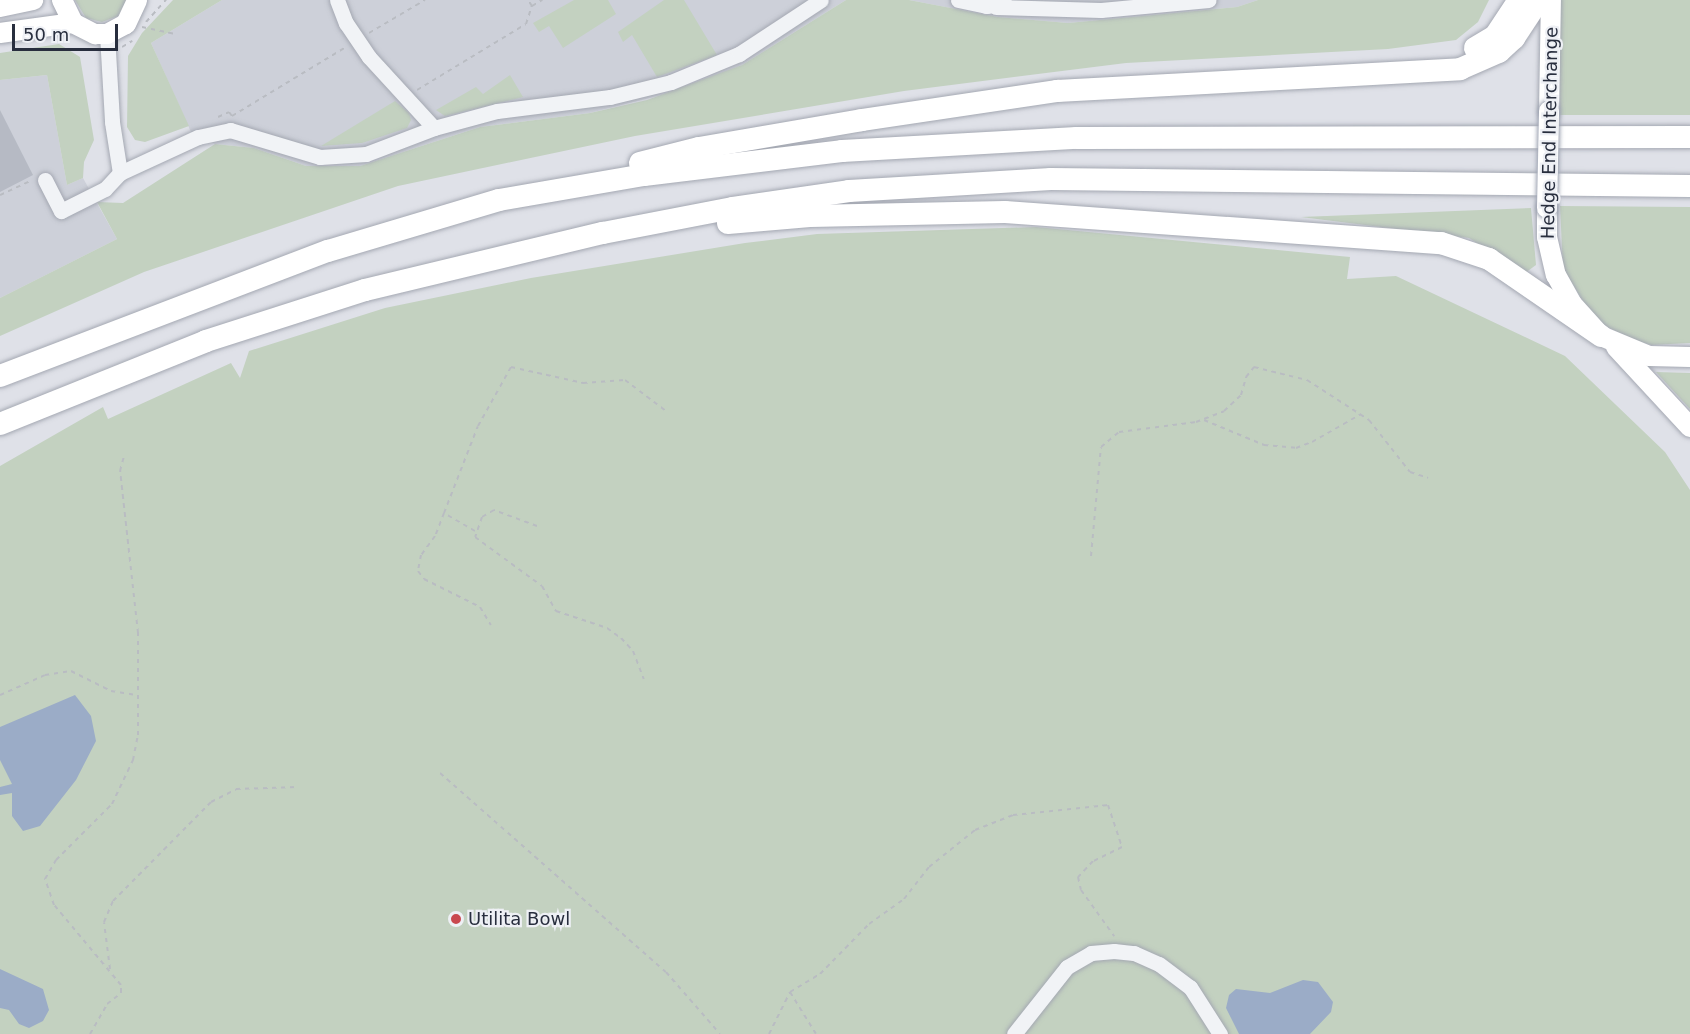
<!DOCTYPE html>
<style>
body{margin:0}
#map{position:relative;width:1690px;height:1034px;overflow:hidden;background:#dfe1e8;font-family:"DejaVu Sans",sans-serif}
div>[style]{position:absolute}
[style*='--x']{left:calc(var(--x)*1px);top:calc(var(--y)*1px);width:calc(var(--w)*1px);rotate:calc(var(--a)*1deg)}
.built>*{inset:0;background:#cdd0d9}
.green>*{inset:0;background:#c3d1c0;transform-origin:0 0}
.water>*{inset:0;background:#9bacc7}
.building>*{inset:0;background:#b6bac4}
.path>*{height:2px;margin-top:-1px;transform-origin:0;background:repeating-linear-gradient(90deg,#b9bcc2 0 4.5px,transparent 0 9px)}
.roads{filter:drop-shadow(0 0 2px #a4a8b2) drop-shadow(0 0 2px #a4a8b2)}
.minor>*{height:15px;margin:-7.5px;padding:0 7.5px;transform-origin:7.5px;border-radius:7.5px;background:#f1f3f6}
.major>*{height:20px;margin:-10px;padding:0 10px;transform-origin:10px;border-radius:10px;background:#fff}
.highway>*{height:22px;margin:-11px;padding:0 11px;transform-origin:11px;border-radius:11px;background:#fff}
.bridges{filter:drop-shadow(0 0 2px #9fa5b3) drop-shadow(0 0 2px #9fa5b3)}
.major-bridge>*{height:20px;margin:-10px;padding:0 10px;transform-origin:10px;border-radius:10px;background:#fff}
.dots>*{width:16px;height:16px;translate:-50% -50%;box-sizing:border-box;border:3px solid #eef0f5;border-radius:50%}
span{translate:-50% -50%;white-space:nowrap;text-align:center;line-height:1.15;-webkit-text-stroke:4.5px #eef0f5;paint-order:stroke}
.street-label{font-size:18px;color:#282e3e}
.poi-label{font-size:18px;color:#282e3e}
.left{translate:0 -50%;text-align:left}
.scale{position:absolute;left:12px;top:24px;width:106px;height:27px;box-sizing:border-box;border:3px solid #282e3e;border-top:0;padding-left:8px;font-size:18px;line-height:21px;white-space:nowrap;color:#282e3e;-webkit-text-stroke:4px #eef0f5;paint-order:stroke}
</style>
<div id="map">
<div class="built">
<div style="clip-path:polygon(222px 0,846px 0,742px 65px,689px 88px,590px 113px,480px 127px,360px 166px,306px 166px,254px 148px,215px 144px,191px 132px,151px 43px)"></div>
<div style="clip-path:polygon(909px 0,1258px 0,1237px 7px,1068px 23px,998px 17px)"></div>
<div style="clip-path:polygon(47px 75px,67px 185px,83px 178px,117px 239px,0 298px,0 80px)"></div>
</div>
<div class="green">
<div style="clip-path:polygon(75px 0,126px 0,118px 16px,102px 22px,86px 18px)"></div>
<div style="clip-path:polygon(173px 0,222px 0,151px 43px,189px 126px,145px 142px,135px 140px,127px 127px,128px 56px,142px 33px)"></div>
<div style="clip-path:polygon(574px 0,608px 0,616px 14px,563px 48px,549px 26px,539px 32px,533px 23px)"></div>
<div style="clip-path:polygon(664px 0,684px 0,717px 55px,657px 77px,632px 35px,623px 42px,618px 32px)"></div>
<div style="clip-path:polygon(846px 0,909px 0,998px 17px,1068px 23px,1237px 7px,1258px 0,1489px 0,1478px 22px,1456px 40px,1388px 49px,1126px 63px,904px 91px,635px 136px,398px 186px,144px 272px,0 336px,0 298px,117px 239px,97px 202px,123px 203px,215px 144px,254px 148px,306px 166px,360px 166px,480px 127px,590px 113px,647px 100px,742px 65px)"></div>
<div style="left:1560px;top:0;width:130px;height:115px"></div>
<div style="clip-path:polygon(59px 44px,80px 57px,94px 140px,84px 162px,83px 178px,67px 185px,47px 75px,0 80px,0 53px)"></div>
<div style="clip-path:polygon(510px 75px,523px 97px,445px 116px,436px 110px,476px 87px,483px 94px)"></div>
<div style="clip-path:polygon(395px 101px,409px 113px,411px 120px,407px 128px,362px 143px,321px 146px)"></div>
<div style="clip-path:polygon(1560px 206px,1690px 207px,1690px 343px,1651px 345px,1628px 338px,1606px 326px,1589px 311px,1563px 268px)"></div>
<div style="clip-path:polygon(1531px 208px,1536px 265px,1525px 273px,1469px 238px,1301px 217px)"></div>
<div style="clip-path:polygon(1036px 227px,1350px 257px,1347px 279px,1396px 276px,1565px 356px,1665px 452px,1690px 490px,1690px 1034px,0 1034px,0 466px,103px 407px,108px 419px,231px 363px,240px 378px,249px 351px,385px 308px,531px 278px,745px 243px,817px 234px)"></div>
<div style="clip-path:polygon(1656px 372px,1690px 373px,1690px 409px,1689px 408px)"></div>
</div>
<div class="water">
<div style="clip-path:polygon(75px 695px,91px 716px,96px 741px,76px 780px,40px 826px,23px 831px,12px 816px,12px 793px,0 795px,0 787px,12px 784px,0 760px,0 727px)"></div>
<div style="clip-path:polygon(0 969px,43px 989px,49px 1010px,43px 1021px,29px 1028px,19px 1024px,9px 1010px,0 1008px)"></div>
<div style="clip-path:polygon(1303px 980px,1318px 982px,1333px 1002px,1331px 1012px,1310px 1034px,1239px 1034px,1226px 1008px,1229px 995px,1236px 989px,1270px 993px)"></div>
</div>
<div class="building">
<div style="clip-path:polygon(0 110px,33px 175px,0 192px)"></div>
</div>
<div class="path">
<div style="--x:532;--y:6;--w:12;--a:-31"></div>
<div style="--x:146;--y:22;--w:30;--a:-48"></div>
<div style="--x:142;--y:27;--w:34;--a:12"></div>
<div style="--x:369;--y:33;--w:65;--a:-30.5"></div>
<div style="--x:122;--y:47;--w:12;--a:-31"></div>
<div style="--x:417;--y:90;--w:127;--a:-31.2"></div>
<div style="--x:526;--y:24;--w:19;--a:-72"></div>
<div style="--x:532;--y:6;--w:7;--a:-124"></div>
<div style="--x:218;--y:117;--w:12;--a:-24"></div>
<div style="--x:229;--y:112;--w:5;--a:53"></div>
<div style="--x:232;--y:116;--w:133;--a:-31.2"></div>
<div style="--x:0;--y:195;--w:33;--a:-25"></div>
<div style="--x:1204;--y:420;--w:65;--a:22.6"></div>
<div style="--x:1264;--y:445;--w:32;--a:5"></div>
<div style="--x:1296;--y:448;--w:17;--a:-21"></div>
<div style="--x:1312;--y:442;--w:56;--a:-29.7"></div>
<div style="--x:444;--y:513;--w:93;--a:-68.7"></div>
<div style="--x:478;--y:426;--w:68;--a:-60.8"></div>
<div style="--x:511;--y:367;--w:74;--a:12.5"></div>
<div style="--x:583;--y:383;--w:42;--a:-4.1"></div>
<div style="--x:625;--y:380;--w:51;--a:37.1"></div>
<div style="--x:537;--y:526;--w:46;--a:-159.6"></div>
<div style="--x:494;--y:510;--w:14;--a:150"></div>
<div style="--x:482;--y:517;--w:21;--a:109"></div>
<div style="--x:475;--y:537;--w:83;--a:36.2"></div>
<div style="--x:542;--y:586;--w:29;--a:61"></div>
<div style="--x:556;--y:611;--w:54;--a:18.4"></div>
<div style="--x:607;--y:628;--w:17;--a:36"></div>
<div style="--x:621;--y:638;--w:18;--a:47"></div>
<div style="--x:633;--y:651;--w:30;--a:69"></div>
<div style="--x:475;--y:531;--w:36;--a:-150"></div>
<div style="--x:444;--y:513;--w:25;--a:111"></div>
<div style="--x:435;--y:536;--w:24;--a:126"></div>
<div style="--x:421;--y:555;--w:16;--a:101"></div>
<div style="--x:418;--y:571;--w:10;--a:53"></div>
<div style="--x:424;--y:579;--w:63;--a:26.6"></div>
<div style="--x:480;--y:607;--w:21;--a:59"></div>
<div style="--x:1091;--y:556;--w:109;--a:-84.8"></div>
<div style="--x:1101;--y:447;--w:23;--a:-40"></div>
<div style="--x:1119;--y:432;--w:78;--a:-7.4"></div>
<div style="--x:1196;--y:422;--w:30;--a:-21"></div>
<div style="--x:1224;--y:411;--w:23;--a:-43"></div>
<div style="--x:1241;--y:395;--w:19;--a:-74"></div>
<div style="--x:1246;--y:377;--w:13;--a:-51"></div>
<div style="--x:1254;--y:367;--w:55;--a:13.8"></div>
<div style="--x:1307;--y:380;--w:74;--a:32.8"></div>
<div style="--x:1369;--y:420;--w:66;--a:51.7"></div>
<div style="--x:1410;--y:472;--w:19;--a:18"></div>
<div style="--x:0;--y:695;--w:49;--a:-24"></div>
<div style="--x:45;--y:675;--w:26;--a:-9"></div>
<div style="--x:71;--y:671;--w:45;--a:26.6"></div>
<div style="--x:111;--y:691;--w:24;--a:9"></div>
<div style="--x:440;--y:773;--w:301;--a:41.4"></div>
<div style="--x:666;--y:972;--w:82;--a:48.9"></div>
<div style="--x:110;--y:969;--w:47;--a:-97.3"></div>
<div style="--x:104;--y:922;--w:23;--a:-67"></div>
<div style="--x:113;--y:901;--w:139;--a:-45.3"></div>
<div style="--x:211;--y:802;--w:28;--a:-27"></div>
<div style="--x:236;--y:789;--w:61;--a:-1.9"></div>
<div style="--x:790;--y:992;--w:49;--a:58.2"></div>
<div style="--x:90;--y:1034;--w:34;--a:-60"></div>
<div style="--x:107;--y:1004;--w:18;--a:-38"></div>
<div style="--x:121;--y:993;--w:8;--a:-90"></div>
<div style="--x:121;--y:985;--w:104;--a:-129.9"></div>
<div style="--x:54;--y:905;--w:28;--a:-109"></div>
<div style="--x:45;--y:879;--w:22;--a:-60"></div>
<div style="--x:56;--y:860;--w:79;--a:-45"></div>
<div style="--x:112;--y:804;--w:49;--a:-64.5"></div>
<div style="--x:133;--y:760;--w:25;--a:-79"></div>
<div style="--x:138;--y:735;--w:102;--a:-90"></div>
<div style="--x:138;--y:633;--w:163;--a:-96.3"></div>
<div style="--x:120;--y:471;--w:16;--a:-75"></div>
<div style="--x:769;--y:1034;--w:47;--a:-63.4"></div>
<div style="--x:790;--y:992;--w:35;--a:-31"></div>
<div style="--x:820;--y:974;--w:70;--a:-45.6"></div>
<div style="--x:869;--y:924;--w:43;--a:-35.5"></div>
<div style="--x:904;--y:899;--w:41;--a:-52"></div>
<div style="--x:929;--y:867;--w:59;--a:-38.8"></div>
<div style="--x:975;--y:830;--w:41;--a:-21.5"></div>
<div style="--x:1013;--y:815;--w:96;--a:-6"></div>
<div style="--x:1108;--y:805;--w:44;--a:71.6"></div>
<div style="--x:1122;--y:847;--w:32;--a:154"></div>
<div style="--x:1093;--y:861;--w:22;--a:133"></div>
<div style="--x:1078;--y:877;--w:13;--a:77"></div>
<div style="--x:1081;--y:890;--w:57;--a:54.3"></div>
</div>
<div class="roads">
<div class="minor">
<div style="--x:337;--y:0;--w:25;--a:69"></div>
<div style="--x:346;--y:23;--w:41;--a:55.9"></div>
<div style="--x:369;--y:57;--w:96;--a:47.5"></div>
<div style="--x:958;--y:0;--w:29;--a:12"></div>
<div style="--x:986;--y:6;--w:19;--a:-6"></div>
<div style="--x:996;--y:7;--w:105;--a:1.6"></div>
<div style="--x:1101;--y:10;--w:108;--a:-5.3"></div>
<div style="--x:107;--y:34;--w:88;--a:86.7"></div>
<div style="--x:112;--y:122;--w:52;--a:81.1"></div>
<div style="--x:45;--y:180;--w:35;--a:63"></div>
<div style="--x:61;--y:211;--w:49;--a:-26.6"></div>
<div style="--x:105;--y:189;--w:22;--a:-47"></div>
<div style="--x:120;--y:173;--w:86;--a:-24.8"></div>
<div style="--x:198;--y:137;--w:33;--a:-12"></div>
<div style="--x:230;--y:130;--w:94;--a:16.7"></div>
<div style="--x:320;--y:157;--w:46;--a:-3.7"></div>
<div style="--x:366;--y:154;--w:73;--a:-20.9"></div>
<div style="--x:434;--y:128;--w:65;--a:-15.1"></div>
<div style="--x:497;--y:111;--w:114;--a:-7.1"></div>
<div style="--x:610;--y:97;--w:63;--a:-13.8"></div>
<div style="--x:671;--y:82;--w:74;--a:-22.4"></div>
<div style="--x:739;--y:54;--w:98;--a:-33.4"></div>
<div style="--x:1014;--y:1034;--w:85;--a:-51.7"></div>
<div style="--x:1067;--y:967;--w:28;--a:-30"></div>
<div style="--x:1091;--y:953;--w:23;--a:-5"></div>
<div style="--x:1114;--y:951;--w:20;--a:6"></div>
<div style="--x:1134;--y:953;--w:27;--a:24"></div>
<div style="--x:1159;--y:964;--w:39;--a:37"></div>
<div style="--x:1190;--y:987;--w:56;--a:57.4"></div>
</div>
<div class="major">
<div style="--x:62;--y:0;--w:25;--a:64"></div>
<div style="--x:73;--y:23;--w:25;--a:27"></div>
<div style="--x:95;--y:34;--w:12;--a:0"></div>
<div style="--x:107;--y:34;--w:21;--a:-28"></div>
<div style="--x:126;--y:24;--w:26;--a:-65"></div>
<div style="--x:0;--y:7;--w:34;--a:-12"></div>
<div style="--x:0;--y:33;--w:74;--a:-7.8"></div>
<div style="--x:1549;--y:111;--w:111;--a:-89"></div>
<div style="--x:1547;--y:208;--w:29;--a:90"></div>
<div style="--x:1547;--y:237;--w:39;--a:77"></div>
<div style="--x:1556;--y:275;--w:33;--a:61"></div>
<div style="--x:1572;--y:304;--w:43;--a:47.8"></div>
<div style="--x:1601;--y:336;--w:52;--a:22.6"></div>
<div style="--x:1649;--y:356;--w:41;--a:1.4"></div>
<div style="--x:1616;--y:347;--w:109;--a:47.2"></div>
</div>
<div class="highway">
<div style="--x:1475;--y:48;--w:23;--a:-31"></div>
<div style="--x:1495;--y:36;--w:43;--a:-56.3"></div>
<div style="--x:640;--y:163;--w:61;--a:-14.3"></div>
<div style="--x:699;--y:148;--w:165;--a:-9.7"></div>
<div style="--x:862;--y:120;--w:197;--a:-8.5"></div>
<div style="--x:1057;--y:91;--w:404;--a:-3.1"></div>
<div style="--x:1460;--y:69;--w:43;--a:-23.6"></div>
<div style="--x:1499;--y:52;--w:21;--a:-43"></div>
<div style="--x:1514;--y:38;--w:45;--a:-56.7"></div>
<div style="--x:728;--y:223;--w:82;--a:-4.9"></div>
<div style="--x:810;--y:216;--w:195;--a:-1.2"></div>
<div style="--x:1005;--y:212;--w:437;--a:4.1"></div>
<div style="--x:1441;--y:243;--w:51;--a:18.4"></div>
<div style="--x:1489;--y:259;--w:136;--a:34.5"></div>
<div style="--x:0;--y:376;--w:351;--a:-20.9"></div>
<div style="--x:328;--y:251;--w:178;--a:-16.6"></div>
<div style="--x:499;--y:200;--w:147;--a:-9.8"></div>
<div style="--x:644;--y:175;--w:199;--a:-6.9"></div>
<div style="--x:842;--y:151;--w:235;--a:-3.2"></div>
<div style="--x:1077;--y:138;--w:613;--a:-0.09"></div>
<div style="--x:0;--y:424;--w:222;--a:-21.9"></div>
<div style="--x:206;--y:341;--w:167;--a:-17.8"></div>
<div style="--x:365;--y:290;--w:245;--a:-13.5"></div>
<div style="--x:603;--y:233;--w:132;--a:-10.9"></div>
<div style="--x:733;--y:208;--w:117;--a:-8.3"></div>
<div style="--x:849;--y:191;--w:202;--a:-3.4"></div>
<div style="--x:1051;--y:179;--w:639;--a:0.63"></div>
</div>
</div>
<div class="bridges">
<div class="major-bridge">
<div style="--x:1547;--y:208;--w:97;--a:-88.8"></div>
</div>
</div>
<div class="dots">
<div style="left:456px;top:919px;background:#c9484f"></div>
</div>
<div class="street-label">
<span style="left:1550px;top:133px;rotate:-89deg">Hedge End Interchange</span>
</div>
<div class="poi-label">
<span class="left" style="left:468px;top:919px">Utilita Bowl</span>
</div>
<div class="scale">50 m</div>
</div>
